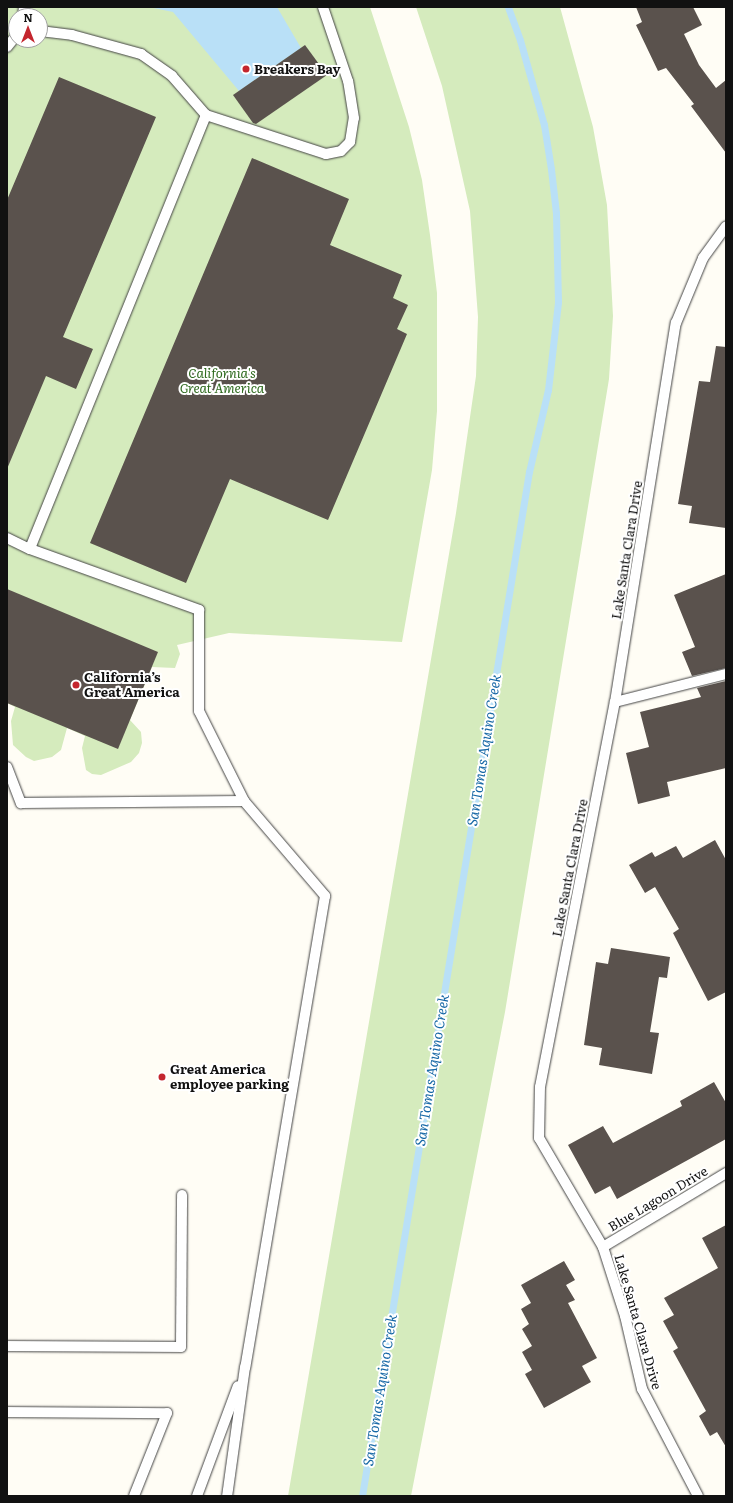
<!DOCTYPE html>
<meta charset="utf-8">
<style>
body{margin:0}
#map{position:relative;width:733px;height:1503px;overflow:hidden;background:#fffdf5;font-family:Literata,serif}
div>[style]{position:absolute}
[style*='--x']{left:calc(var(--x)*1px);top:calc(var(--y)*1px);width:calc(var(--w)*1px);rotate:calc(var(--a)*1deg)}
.green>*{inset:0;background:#d5ebbd}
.water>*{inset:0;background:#b9e0f7}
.stream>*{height:7px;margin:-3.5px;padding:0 3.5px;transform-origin:3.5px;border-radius:3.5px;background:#b9e0f7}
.building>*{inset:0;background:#5a524d}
.roads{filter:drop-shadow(0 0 1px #444) drop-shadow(0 0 1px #444)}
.service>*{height:10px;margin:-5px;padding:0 5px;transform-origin:5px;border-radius:5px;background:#fff}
.dots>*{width:11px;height:11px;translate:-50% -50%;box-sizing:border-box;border:2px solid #fff;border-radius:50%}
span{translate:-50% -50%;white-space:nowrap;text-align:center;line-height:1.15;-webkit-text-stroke:4px #fff;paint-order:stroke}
.poi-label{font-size:13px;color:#111;font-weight:700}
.left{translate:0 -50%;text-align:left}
.park-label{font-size:13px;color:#2f6b1f;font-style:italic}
.street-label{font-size:13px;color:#111}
.water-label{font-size:14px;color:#1768a6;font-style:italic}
.frame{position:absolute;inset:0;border:8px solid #111;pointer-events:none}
.north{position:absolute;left:8px;top:8px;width:40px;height:40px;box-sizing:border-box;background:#fff;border:1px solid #a0a0a0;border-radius:50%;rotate:0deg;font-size:11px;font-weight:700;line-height:16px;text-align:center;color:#111}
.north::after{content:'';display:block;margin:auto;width:14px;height:18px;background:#c4262e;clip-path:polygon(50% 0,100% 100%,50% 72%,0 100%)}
</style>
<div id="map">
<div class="green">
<div style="clip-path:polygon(evenodd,7px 7px,370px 7px,409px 127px,422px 180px,430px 235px,437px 293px,437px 411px,432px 470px,402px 642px,229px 633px,177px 645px,180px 654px,175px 668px,152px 667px,130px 720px,141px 732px,142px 743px,139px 753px,131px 762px,101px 775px,92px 774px,86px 770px,82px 748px,85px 736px,67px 728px,61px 750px,52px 757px,34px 761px,26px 757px,13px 745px,11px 721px,15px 707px,7px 703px,7px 7px,16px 16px,40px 16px,40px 40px,16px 40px,16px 16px)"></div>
<div style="clip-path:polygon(416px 7px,560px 7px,593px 127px,607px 205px,613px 316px,609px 379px,505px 1012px,411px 1496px,288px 1496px,456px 513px,476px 376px,478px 317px,470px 211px,442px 86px)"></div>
</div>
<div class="water">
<div style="clip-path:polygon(149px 7px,277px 7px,301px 48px,239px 91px,173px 12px)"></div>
</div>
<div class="stream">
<div style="--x:362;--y:1496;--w:1038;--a:-80.74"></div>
<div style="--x:529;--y:472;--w:84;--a:-77"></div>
<div style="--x:548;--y:390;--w:89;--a:-83.5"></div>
<div style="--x:558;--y:302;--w:89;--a:-91.3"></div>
<div style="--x:556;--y:213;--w:44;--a:-96.5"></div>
<div style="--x:551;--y:169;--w:45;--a:-99"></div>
<div style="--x:544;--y:125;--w:88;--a:-105.8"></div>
<div style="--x:520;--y:40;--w:35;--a:-110"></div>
</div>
<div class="building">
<div style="clip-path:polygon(636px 7px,693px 7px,702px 25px,684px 34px,699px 65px,716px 88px,726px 80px,726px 153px,691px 106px,694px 104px,666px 68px,658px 71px,636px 25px,642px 22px)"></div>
<div style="clip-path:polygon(305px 45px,327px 75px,256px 124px,253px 123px,233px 95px)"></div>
<div style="clip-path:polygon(59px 77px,156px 117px,63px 337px,93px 349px,76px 389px,46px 376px,7px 469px,7px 200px)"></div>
<div style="clip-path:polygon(252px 158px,349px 199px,330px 245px,402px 275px,393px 298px,408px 305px,397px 329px,407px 334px,328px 520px,230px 479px,186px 583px,90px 543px)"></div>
<div style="clip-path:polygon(716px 346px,726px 347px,726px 528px,689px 523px,692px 506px,678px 504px,699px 381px,710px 382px)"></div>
<div style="clip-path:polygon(726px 574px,726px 668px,692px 676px,682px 652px,695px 647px,674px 595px)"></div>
<div style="clip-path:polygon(7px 589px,158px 652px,118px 749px,7px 703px)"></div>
<div style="clip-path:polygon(726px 681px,726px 768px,667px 782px,670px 796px,638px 804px,626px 753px,649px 747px,640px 712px,701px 697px,697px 688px)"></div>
<div style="clip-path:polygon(715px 840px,726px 860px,726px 992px,708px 1001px,673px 933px,679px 929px,655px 887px,645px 893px,629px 865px,652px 852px,655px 857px,676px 846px,683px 858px)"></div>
<div style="clip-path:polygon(611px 948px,670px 957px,667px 978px,659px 977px,650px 1032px,659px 1033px,652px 1074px,599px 1065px,602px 1048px,584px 1045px,596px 962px,608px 964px)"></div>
<div style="clip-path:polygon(714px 1082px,726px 1103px,726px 1139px,617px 1199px,610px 1186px,595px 1194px,568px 1145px,603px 1126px,613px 1143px,682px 1106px,680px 1101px)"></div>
<div style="clip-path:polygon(726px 1225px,726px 1447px,717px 1432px,710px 1436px,699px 1416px,706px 1411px,673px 1351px,678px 1348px,663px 1321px,674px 1315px,664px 1298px,718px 1268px,702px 1238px)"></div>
<div style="clip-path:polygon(564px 1261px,575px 1280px,566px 1285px,575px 1300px,568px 1303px,597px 1358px,582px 1366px,591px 1382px,544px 1408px,525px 1374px,532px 1370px,522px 1352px,532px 1346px,522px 1329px,529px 1324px,521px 1309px,531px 1303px,521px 1285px)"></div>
</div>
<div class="roads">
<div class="service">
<div style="--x:23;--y:16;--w:9;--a:-84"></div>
<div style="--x:40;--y:31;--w:32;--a:7"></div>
<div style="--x:72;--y:35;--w:72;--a:15.4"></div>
<div style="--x:141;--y:54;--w:38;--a:35"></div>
<div style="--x:172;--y:76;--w:52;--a:48.9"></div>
<div style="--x:206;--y:115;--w:468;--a:112.1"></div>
<div style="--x:30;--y:549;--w:180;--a:19.8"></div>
<div style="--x:199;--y:610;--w:101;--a:90"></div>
<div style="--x:199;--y:711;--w:101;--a:63.4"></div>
<div style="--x:244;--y:801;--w:125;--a:49.5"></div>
<div style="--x:325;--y:896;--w:478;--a:99.6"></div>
<div style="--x:245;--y:1367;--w:130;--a:97.9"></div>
<div style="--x:7;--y:47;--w:14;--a:-51"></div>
<div style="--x:206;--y:115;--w:126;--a:18"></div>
<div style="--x:326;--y:154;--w:15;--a:-11"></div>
<div style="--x:341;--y:151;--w:13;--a:-45"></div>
<div style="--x:350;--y:142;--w:24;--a:-81"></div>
<div style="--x:354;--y:118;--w:37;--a:-99"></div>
<div style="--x:348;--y:81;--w:78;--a:-108.7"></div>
<div style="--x:7;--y:538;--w:25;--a:26"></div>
<div style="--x:615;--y:702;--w:114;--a:-14.2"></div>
<div style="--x:7;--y:767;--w:39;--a:69"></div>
<div style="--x:21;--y:803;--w:223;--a:-0.5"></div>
<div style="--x:603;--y:1247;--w:144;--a:-31"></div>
<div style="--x:7;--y:1346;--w:174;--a:0.3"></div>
<div style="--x:181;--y:1347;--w:152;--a:-89.6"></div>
<div style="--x:7;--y:1412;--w:160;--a:0.4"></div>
<div style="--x:167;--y:1413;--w:89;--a:111.7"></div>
<div style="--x:197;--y:1496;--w:117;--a:-69.6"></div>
<div style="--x:698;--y:1496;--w:121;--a:-117.6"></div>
<div style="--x:642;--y:1389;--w:75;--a:-103.1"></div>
<div style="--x:625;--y:1316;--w:72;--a:-107.7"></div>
<div style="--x:603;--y:1247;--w:126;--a:-120.4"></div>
<div style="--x:539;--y:1138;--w:51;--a:-88.9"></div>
<div style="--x:540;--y:1087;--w:392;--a:-79"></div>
<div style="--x:615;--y:702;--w:384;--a:-80.9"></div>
<div style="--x:676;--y:323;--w:70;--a:-67.4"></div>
<div style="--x:703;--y:258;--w:39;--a:-54"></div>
</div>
</div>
<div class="dots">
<div style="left:246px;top:69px;background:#c4262e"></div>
<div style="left:76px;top:685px;background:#c4262e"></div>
<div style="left:162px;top:1077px;background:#c4262e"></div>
</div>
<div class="poi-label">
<span class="left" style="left:254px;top:69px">Breakers Bay</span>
<span class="left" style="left:84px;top:685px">California’s<br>Great America</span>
<span class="left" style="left:170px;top:1077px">Great America<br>employee parking</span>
</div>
<div class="park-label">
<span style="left:222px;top:381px">California's<br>Great America</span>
</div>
<div class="street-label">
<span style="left:627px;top:550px;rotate:-81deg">Lake Santa Clara Drive</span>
<span style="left:570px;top:868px;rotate:-79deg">Lake Santa Clara Drive</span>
<span style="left:658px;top:1199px;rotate:-31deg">Blue Lagoon Drive</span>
<span style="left:638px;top:1322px;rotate:74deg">Lake Santa Clara Drive</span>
</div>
<div class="water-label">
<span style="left:483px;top:750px;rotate:-81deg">San Tomas Aquino Creek</span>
<span style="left:431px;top:1070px;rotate:-81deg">San Tomas Aquino Creek</span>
<span style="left:379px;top:1390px;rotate:-81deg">San Tomas Aquino Creek</span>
</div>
<div class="frame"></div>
<div class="north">N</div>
</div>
